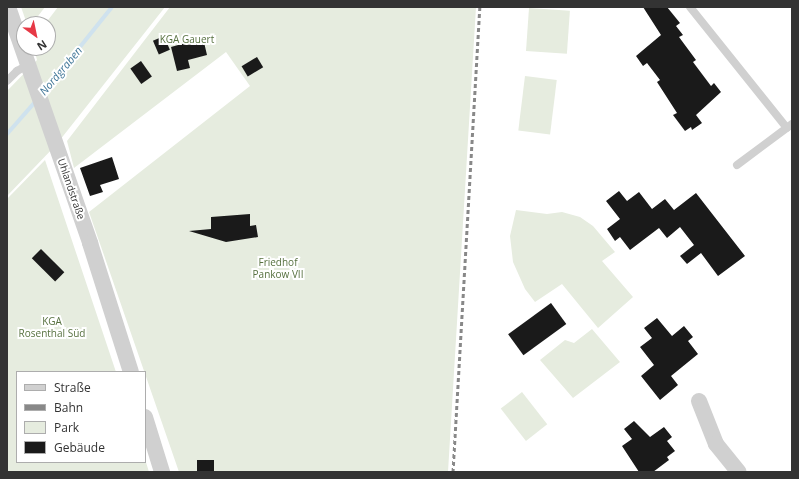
<!DOCTYPE html>
<meta charset="utf-8">
<style>
body{margin:0}
#map{position:relative;width:799px;height:479px;overflow:hidden;background:#fff;font-family:"Open Sans",sans-serif}
div>[style]{position:absolute}
[style*='--x']{left:calc(var(--x)*1px);top:calc(var(--y)*1px);width:calc(var(--w)*1px);rotate:calc(var(--a)*1deg)}
.green>*{inset:0;background:#e6ecdf;transform-origin:0 0}
.stream>*{height:4px;margin:-2px;padding:0 2px;transform-origin:2px;border-radius:2px;background:#cfe2ee}
.building>*{inset:0;background:#1a1a1a;transform-origin:0 0}
.lane>*{height:8px;margin:-4px;padding:0 4px;transform-origin:4px;border-radius:4px;background:#d0d0d0}
.street>*{height:16px;margin:-8px;padding:0 8px;transform-origin:8px;border-radius:8px;background:#d0d0d0}
.rail>*{height:3px;margin-top:-1.5px;transform-origin:0;background:repeating-linear-gradient(90deg,#888 0 4px,transparent 0 7px)}
span{translate:-50% -50%;white-space:nowrap;text-align:center;line-height:1.15;-webkit-text-stroke:4px #fff;paint-order:stroke}
.park-label{font-size:10px;color:#56703f}
.street-label{font-size:10px;color:#333}
.water-label{font-size:11px;color:#3f7597;font-style:italic}
.frame{position:absolute;inset:0;border:8px solid #333;pointer-events:none}
.legend{position:absolute;left:16px;top:371px;width:130px;height:92px;box-sizing:border-box;background:#fff;border:1px solid #adadad;margin:0;padding:5px 7px;list-style:none;font-size:12px;color:#333}
.legend li{display:flex;align-items:center;gap:8px;height:20px}
.legend b{width:20px;border:1px solid #adadad}
.north{position:absolute;left:16px;top:16px;width:40px;height:40px;box-sizing:border-box;background:#fff;border:1px solid #adadad;border-radius:50%;rotate:147deg;font-size:11px;font-weight:700;line-height:16px;text-align:center;color:#333}
.north::after{content:'';display:block;margin:auto;width:14px;height:18px;background:#e63946;clip-path:polygon(50% 0,100% 100%,50% 72%,0 100%)}
</style>
<div id="map">
<div class="green">
<div style="clip-path:polygon(21px 7px,45px 7px,32px 24px,27px 24px)"></div>
<div style="clip-path:polygon(58px 7px,165px 7px,56px 145px,7px 196px,7px 91px,37px 60px,34px 48px,48px 48px,48px 24px,45px 24px)"></div>
<div style="clip-path:polygon(170px 7px,476px 7px,448px 472px,179px 472px,89px 212px,250px 86px,226px 52px,74px 168px,67px 141px)"></div>
<div style="left:529px;top:8px;width:41px;height:43px;rotate:4deg"></div>
<div style="left:525px;top:76px;width:32px;height:55px;rotate:7deg"></div>
<div style="clip-path:polygon(45px 160px,116px 372px,17px 372px,17px 462px,145px 462px,145px 459px,149px 472px,7px 472px,7px 199px)"></div>
<div style="clip-path:polygon(516px 210px,547px 214px,562px 212px,580px 217px,593px 226px,615px 252px,602px 261px,633px 297px,598px 328px,562px 284px,535px 302px,525px 289px,513px 262px,510px 236px)"></div>
<div style="clip-path:polygon(592px 329px,620px 362px,573px 398px,540px 360px,565px 340px,574px 343px)"></div>
<div style="left:522px;top:392px;width:41px;height:27px;rotate:52deg"></div>
</div>
<div class="stream">
<div style="--x:43;--y:93;--w:110;--a:-51.3"></div>
<div style="--x:7;--y:134;--w:44;--a:-48.7"></div>
</div>
<div class="building">
<div style="clip-path:polygon(643px 7px,667px 7px,680px 23px,676px 26px,683px 35px,679px 37px,696px 60px,693px 62px,711px 86px,714px 83px,721px 92px,696px 115px,702px 123px,692px 130px,691px 127px,685px 131px,673px 115px,677px 113px,657px 82px,660px 80px,647px 63px,643px 66px,636px 56px,661px 35px)"></div>
<div style="left:164px;top:36px;width:15px;height:12px;rotate:67deg"></div>
<div style="clip-path:polygon(203px 38px,207px 55px,188px 60px,190px 68px,177px 71px,171px 47px)"></div>
<div style="left:257px;top:57px;width:12px;height:18px;rotate:59deg"></div>
<div style="left:141px;top:61px;width:19px;height:13px;rotate:55deg"></div>
<div style="clip-path:polygon(112px 157px,119px 179px,100px 185px,103px 192px,90px 196px,80px 168px)"></div>
<div style="clip-path:polygon(619px 191px,627px 201px,639px 192px,652px 209px,665px 199px,674px 210px,696px 193px,745px 256px,718px 276px,701px 253px,687px 264px,680px 256px,694px 245px,680px 227px,667px 238px,659px 228px,630px 250px,620px 237px,615px 241px,607px 229px,620px 219px,606px 201px)"></div>
<div style="clip-path:polygon(250px 214px,250px 226px,256px 225px,258px 237px,226px 242px,189px 231px,211px 229px,211px 217px)"></div>
<div style="left:41px;top:249px;width:33px;height:13px;rotate:45deg"></div>
<div style="left:551px;top:303px;width:26px;height:53px;rotate:54deg"></div>
<div style="clip-path:polygon(657px 318px,672px 336px,684px 326px,693px 337px,688px 341px,698px 354px,671px 376px,678px 385px,660px 400px,641px 376px,654px 365px,640px 347px,652px 338px,644px 328px)"></div>
<div style="clip-path:polygon(634px 421px,650px 437px,664px 427px,672px 437px,667px 441px,675px 451px,667px 457px,669px 460px,653px 472px,639px 472px,622px 446px,632px 439px,624px 429px)"></div>
<div style="left:214px;top:460px;width:12px;height:17px;rotate:90deg"></div>
</div>
<div class="lane">
<div style="--x:690;--y:7;--w:155;--a:51.3"></div>
<div style="--x:7;--y:81;--w:14;--a:-45"></div>
<div style="--x:17;--y:71;--w:13;--a:-29"></div>
<div style="--x:737;--y:165;--w:69;--a:-36.7"></div>
</div>
<div class="street">
<div style="--x:8;--y:7;--w:250;--a:70.8"></div>
<div style="--x:90;--y:243;--w:135;--a:72.4"></div>
<div style="--x:699;--y:401;--w:46;--a:68.4"></div>
<div style="--x:716;--y:444;--w:36;--a:51"></div>
<div style="--x:145;--y:417;--w:58;--a:72.8"></div>
</div>
<div class="rail">
<div style="--x:453;--y:472;--w:466;--a:-86.7"></div>
</div>
<div class="park-label">
<span style="left:187px;top:40px">KGA Gauert</span>
<span style="left:278px;top:268px">Friedhof<br>Pankow VII</span>
<span style="left:52px;top:327px">KGA<br>Rosenthal Süd</span>
</div>
<div class="street-label">
<span style="left:71px;top:189px;rotate:71deg">Uhlandstraße</span>
</div>
<div class="water-label">
<span style="left:61px;top:71px;rotate:-50deg">Nordgraben</span>
</div>
<div class="frame"></div>
<ul class="legend">
<li><b style="height:5px;background:#d0d0d0"></b>Straße</li>
<li><b style="height:5px;background:#888"></b>Bahn</li>
<li><b style="height:11px;background:#e6ecdf"></b>Park</li>
<li><b style="height:11px;background:#1a1a1a"></b>Gebäude</li>
</ul>
<div class="north">N</div>
</div>
